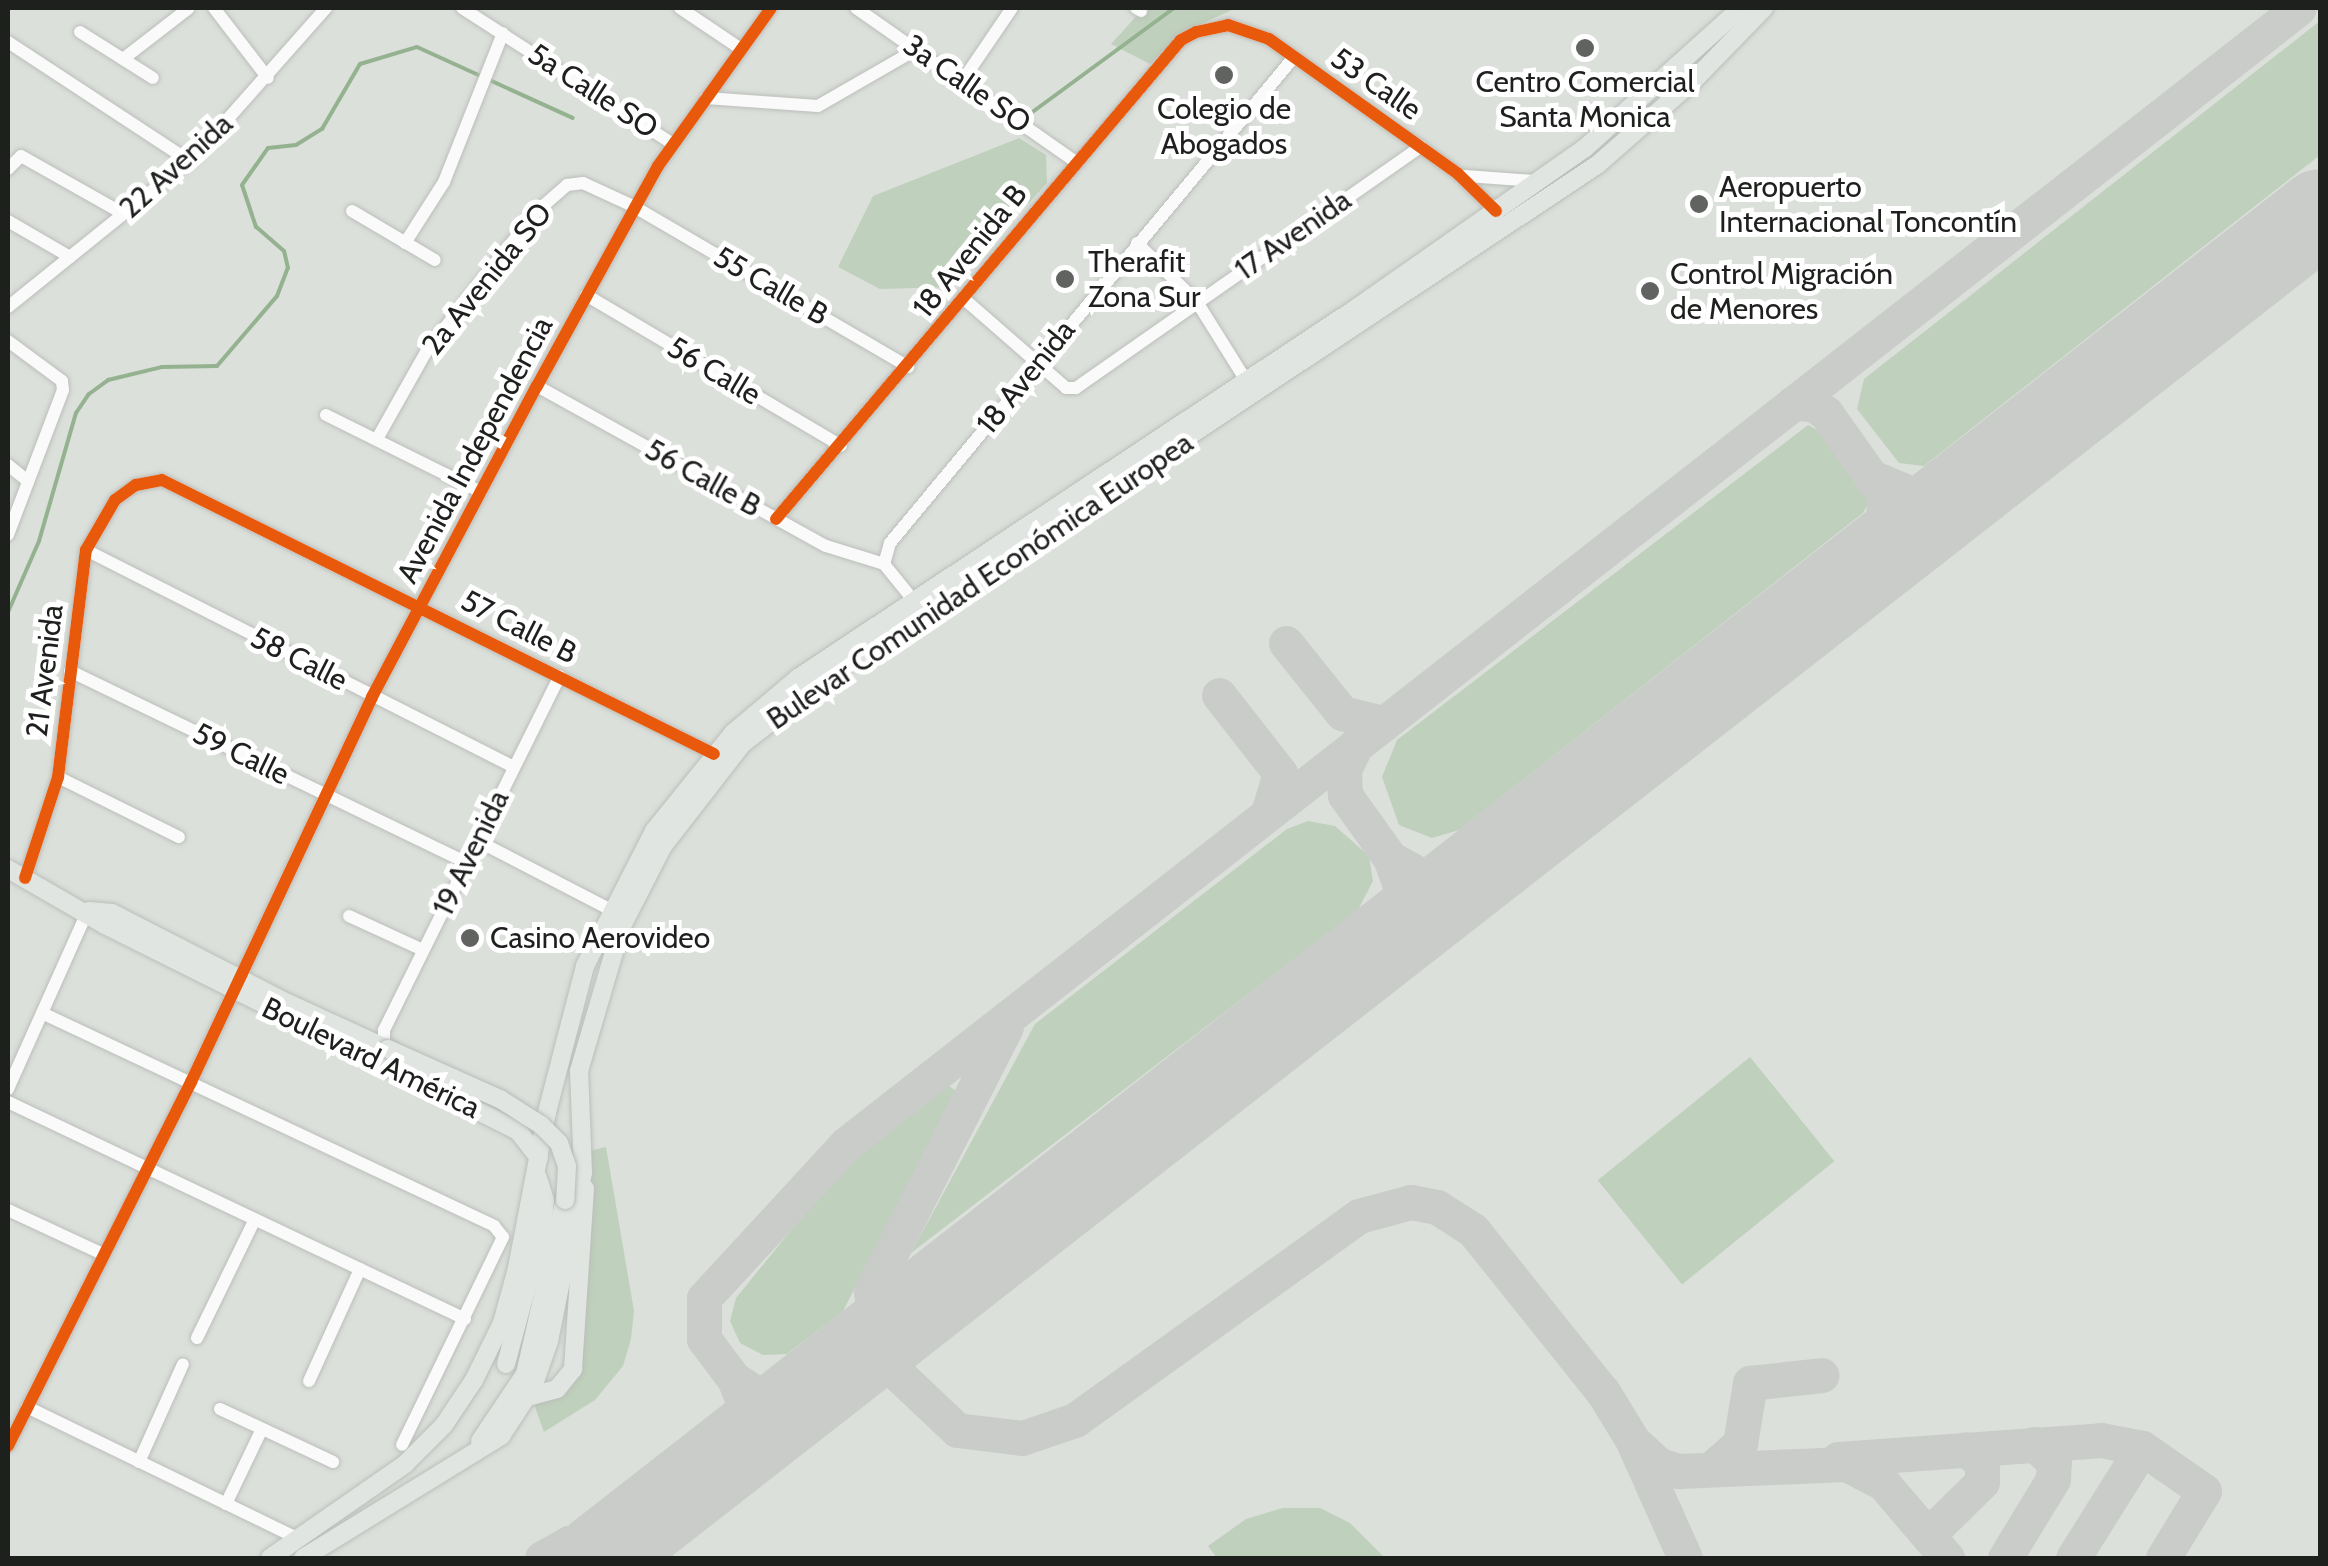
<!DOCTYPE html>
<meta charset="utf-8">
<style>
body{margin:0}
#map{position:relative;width:2328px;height:1566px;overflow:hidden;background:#dce0db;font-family:Cabin,sans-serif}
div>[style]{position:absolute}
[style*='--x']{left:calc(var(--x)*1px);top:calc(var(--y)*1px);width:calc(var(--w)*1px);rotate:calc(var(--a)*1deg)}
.green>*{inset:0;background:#bfd0bc;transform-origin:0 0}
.stream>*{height:4px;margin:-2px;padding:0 2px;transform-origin:2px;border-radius:2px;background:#94b28f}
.taxiway>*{height:35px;margin:-17.5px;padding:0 17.5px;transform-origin:17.5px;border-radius:17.5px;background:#caccca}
.runway>*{height:88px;margin:-44px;padding:0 44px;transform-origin:44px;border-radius:44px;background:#caccca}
.roads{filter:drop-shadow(0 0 2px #bbbeba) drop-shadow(0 0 2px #bbbeba)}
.minor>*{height:12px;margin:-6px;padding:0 6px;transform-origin:6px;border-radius:6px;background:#fafafa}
.major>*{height:18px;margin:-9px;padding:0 9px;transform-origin:9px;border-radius:9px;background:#e1e5e1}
.bridges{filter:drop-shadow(0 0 2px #b9bbb9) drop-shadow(0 0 2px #b9bbb9)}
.major-bridge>*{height:18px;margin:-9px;padding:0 9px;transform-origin:9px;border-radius:9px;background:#e1e5e1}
.cycleway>*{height:12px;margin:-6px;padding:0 6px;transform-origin:6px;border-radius:6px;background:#e8590c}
.dots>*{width:28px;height:28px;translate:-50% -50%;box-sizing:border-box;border:5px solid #fff;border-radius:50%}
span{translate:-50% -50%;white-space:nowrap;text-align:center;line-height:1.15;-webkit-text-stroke:10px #fff;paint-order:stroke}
.poi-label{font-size:30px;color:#1e201e}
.left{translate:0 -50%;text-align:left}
.street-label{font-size:30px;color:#1e201e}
.frame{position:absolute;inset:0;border:10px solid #1e201e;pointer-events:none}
</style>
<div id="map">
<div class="green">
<div style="clip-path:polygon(1153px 8px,1236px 8px,1182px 33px,1150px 64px,1111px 44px,1141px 11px)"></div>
<div style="clip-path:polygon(2320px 21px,2320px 155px,1924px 466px,1899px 463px,1857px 409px,1864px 379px)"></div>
<div style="clip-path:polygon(1019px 138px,1046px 155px,1047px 183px,952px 287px,880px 289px,838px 267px,873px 196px)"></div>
<div style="clip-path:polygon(1808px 425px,1834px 439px,1867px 483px,1870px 501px,1863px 513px,1459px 830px,1432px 838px,1399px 825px,1382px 777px,1397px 740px)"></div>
<div style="clip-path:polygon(1308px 821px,1335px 826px,1369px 856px,1373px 881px,1358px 910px,911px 1253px,1035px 1024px,1287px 829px)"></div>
<div style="left:1750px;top:1057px;width:134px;height:196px;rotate:51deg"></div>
<div style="clip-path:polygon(948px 1085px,957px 1092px,843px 1311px,787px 1354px,763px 1355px,740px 1343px,730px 1321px,736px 1298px,839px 1171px)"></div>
<div style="clip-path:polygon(606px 1147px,634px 1311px,631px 1339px,623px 1366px,595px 1400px,544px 1432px,531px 1396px,566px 1380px,585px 1152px)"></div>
<div style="clip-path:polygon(1283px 1508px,1320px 1508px,1350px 1523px,1385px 1558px,1217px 1558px,1208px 1546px,1246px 1519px)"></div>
</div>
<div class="stream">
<div style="--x:1027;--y:116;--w:182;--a:-36.3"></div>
<div style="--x:8;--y:612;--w:77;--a:-66.4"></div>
<div style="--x:39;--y:541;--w:133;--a:-73.9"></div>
<div style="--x:76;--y:413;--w:23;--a:-56"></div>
<div style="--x:89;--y:394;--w:24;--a:-36"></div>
<div style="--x:108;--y:380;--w:56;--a:-13.5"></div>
<div style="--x:162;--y:367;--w:55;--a:-1"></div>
<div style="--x:217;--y:366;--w:92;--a:-49.4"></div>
<div style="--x:277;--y:296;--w:30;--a:-69"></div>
<div style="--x:288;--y:268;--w:17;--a:-103"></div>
<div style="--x:284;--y:251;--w:37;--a:-139"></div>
<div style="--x:256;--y:227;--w:44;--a:-108.4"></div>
<div style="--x:242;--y:185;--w:45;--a:-54.9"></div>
<div style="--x:268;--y:148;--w:28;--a:-6"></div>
<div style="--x:296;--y:145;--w:31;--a:-32"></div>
<div style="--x:322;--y:129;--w:75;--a:-59.7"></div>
<div style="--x:360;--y:64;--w:59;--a:-16.6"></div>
<div style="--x:417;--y:47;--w:171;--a:24.5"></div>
</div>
<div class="taxiway">
<div style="--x:1793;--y:403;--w:20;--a:3"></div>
<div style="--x:1813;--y:404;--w:16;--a:35"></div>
<div style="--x:1826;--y:413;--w:100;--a:54.7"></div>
<div style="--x:1884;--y:495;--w:42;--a:91.4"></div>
<div style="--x:1883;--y:537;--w:35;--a:119"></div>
<div style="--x:1876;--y:479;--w:52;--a:22.6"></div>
<div style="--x:1924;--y:499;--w:57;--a:-18.4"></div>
<div style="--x:1286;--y:643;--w:90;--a:51.3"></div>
<div style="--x:1342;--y:713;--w:42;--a:13.7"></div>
<div style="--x:1219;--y:695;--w:99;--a:52"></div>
<div style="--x:1280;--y:773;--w:42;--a:106.7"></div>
<div style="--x:1357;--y:743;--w:30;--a:116"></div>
<div style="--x:1344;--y:770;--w:25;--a:88"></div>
<div style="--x:1345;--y:795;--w:77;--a:54.5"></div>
<div style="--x:1390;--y:858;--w:41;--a:29.1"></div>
<div style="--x:1426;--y:878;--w:51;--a:-6.7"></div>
<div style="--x:1390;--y:858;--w:32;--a:70"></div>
<div style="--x:1401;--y:888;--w:51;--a:99.1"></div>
<div style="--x:1006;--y:1027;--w:297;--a:117"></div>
<div style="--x:871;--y:1292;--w:48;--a:81.5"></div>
<div style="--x:878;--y:1339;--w:44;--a:58.8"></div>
<div style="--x:901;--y:1377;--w:77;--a:43.4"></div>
<div style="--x:957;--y:1430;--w:65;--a:7"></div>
<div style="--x:1022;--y:1438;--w:56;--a:-18.8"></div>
<div style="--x:1075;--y:1420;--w:350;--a:-35.7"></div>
<div style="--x:1359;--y:1216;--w:54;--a:-15.1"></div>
<div style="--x:1411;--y:1202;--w:26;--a:11"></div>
<div style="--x:1437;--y:1207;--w:43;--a:32.6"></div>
<div style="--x:1473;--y:1230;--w:208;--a:51.3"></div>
<div style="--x:1603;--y:1392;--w:57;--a:58.5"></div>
<div style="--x:1633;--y:1441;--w:35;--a:43"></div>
<div style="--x:1659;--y:1465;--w:21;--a:17"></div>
<div style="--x:1679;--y:1471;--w:167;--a:-2.4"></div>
<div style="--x:1846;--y:1464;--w:42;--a:27.2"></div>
<div style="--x:1883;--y:1483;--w:99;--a:49.5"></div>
<div style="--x:734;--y:1379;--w:35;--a:33"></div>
<div style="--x:763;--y:1398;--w:49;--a:-8.1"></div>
<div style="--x:1635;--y:1446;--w:123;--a:65.9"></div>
<div style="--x:728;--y:1457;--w:21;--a:-59"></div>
<div style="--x:739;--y:1439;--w:33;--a:-79"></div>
<div style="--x:745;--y:1407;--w:30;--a:-111"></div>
<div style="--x:734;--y:1379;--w:50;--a:-126.9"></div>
<div style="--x:704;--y:1339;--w:41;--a:-90"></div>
<div style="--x:704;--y:1298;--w:209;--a:-47.3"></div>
<div style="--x:846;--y:1144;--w:1844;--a:-38.02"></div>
<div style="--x:1838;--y:1459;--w:264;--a:-4.1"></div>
<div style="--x:2101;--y:1440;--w:42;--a:11"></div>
<div style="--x:2142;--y:1448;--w:75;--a:34.7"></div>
<div style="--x:2204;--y:1491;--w:79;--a:121.5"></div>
<div style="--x:1711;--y:1469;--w:38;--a:-41"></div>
<div style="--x:1740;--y:1444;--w:62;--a:-80.7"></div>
<div style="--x:1750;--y:1383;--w:72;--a:-6.3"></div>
<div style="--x:1929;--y:1534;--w:74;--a:-44.5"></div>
<div style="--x:1982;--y:1482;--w:20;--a:-90"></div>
<div style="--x:1982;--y:1462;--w:21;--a:-143"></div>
<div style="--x:542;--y:1558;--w:31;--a:-29"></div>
<div style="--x:569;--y:1543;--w:39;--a:12"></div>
<div style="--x:652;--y:1558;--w:69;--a:-66.8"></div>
<div style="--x:2005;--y:1558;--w:92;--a:-58.7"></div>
<div style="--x:2053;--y:1479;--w:17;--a:-87"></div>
<div style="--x:2054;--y:1462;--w:27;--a:-138"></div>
<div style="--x:2073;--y:1558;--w:130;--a:-57.9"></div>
</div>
<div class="runway">
<div style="--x:598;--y:1558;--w:2185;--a:-37.99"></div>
</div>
<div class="roads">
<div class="minor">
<div style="--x:214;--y:8;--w:88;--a:52.4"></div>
<div style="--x:462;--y:8;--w:251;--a:32.8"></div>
<div style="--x:680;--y:8;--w:73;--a:33.9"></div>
<div style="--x:856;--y:8;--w:269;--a:35"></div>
<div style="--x:1136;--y:8;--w:6;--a:31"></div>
<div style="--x:80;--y:32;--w:86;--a:32.2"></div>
<div style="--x:8;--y:42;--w:217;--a:33.3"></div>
<div style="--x:123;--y:59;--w:83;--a:-37.7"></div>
<div style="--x:963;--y:80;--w:87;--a:-55.8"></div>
<div style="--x:706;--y:98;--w:112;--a:4.1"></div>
<div style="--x:818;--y:106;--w:114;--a:-29.9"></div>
<div style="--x:8;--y:169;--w:18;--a:-45"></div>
<div style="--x:21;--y:156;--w:118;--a:29.4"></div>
<div style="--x:1465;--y:176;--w:69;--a:4.1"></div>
<div style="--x:352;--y:211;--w:96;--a:30.6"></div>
<div style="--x:8;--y:221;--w:72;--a:30.1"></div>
<div style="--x:405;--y:243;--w:72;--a:-57.4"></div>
<div style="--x:444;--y:182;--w:160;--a:-68.4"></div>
<div style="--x:1137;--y:243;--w:84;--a:44.5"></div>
<div style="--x:1197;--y:302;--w:94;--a:58"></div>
<div style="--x:586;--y:295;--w:296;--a:30.6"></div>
<div style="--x:963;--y:298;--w:137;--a:41.1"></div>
<div style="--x:1066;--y:388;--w:10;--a:0"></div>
<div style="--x:1076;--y:388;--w:421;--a:-35"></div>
<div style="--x:8;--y:307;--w:240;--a:-38.9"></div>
<div style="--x:195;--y:156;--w:198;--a:-48.5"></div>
<div style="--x:8;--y:341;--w:67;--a:36.5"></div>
<div style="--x:62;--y:381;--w:9;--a:84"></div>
<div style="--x:63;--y:390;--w:155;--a:110.8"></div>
<div style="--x:537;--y:386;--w:330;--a:29"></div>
<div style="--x:826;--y:546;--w:61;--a:17.2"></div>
<div style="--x:884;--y:564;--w:48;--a:51"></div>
<div style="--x:326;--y:415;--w:173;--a:26.4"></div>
<div style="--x:377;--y:439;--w:100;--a:-60.6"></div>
<div style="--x:426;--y:352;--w:177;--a:-51.9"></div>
<div style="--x:535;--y:213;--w:43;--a:-41.2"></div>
<div style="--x:567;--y:185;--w:16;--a:-7"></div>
<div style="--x:583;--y:183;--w:55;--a:24.7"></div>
<div style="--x:633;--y:206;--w:319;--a:30.3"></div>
<div style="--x:8;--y:465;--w:26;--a:39"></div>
<div style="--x:776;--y:519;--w:627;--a:-49.79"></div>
<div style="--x:1181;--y:40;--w:17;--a:-28"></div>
<div style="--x:1196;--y:32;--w:33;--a:-12"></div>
<div style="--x:1228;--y:25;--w:43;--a:18.9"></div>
<div style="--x:1269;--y:39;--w:232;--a:35.5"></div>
<div style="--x:1458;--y:174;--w:53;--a:44.2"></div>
<div style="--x:86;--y:550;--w:480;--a:26.9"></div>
<div style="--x:884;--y:564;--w:22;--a:-74"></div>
<div style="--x:890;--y:543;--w:632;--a:-50.26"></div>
<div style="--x:70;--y:671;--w:441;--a:25.8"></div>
<div style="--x:58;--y:777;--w:135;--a:26.4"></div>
<div style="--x:478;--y:841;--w:148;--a:27.4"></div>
<div style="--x:25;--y:878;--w:106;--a:-71.9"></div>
<div style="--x:58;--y:777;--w:229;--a:-83"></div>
<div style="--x:86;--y:550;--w:58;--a:-59.9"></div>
<div style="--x:115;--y:500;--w:26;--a:-36"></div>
<div style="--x:136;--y:485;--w:26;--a:-11"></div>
<div style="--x:162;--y:480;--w:616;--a:26.4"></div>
<div style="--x:349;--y:916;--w:81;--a:24.7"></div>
<div style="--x:42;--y:1013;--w:500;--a:25.2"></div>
<div style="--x:494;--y:1226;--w:14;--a:51"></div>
<div style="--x:503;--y:1237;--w:231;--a:115.9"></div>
<div style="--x:384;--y:1047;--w:17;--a:-90"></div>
<div style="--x:384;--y:1030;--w:395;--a:-63.6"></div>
<div style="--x:8;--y:1089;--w:196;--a:-65.9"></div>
<div style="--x:8;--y:1102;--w:506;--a:25.4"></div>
<div style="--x:8;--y:1210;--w:105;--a:24.9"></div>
<div style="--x:197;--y:1338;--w:132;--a:-64"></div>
<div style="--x:309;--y:1381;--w:123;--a:-65.5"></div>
<div style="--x:27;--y:1407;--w:302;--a:25.9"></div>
<div style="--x:220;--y:1409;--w:125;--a:25.1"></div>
<div style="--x:8;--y:1446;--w:407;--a:-63.3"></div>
<div style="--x:191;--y:1082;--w:425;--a:-64.8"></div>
<div style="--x:372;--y:697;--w:352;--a:-62.1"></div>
<div style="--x:537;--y:386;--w:251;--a:-61.2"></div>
<div style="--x:658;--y:166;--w:194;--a:-54.4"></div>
<div style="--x:139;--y:1462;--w:107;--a:-65.8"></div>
<div style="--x:226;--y:1504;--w:83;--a:-64.4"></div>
</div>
<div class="major">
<div style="--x:8;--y:869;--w:112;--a:30"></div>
<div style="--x:105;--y:925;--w:462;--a:26.5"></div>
<div style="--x:518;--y:1131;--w:34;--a:52"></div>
<div style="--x:89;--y:911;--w:23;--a:5"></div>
<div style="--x:112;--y:913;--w:190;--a:27.2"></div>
<div style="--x:281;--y:1000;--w:118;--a:24.6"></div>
<div style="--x:506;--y:1364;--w:135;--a:-74.9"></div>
<div style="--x:541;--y:1234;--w:34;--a:-83"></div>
<div style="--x:545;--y:1200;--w:25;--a:-108"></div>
<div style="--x:531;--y:1396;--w:27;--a:-15"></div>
<div style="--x:557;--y:1389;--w:26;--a:-51"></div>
<div style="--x:573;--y:1369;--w:181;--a:-86.2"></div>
<div style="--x:480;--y:1441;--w:81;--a:-56.1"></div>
<div style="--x:525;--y:1374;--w:179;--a:-77.1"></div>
<div style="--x:270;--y:1558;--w:165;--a:-34.8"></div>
<div style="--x:405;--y:1464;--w:55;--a:-45"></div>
<div style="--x:444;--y:1425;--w:54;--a:-56.3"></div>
<div style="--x:474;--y:1380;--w:64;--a:-63.8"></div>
<div style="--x:502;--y:1323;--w:57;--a:-74.7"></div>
<div style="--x:517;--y:1268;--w:159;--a:-79.1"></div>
<div style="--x:547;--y:1112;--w:151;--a:-75.4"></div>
<div style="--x:585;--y:966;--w:152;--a:-62.9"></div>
<div style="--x:654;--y:831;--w:126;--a:-51.1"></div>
<div style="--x:733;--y:733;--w:85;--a:-40.2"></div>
<div style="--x:798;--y:678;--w:672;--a:-33.52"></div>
<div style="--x:1358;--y:307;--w:277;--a:-35"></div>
<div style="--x:1585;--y:148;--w:210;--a:-41.9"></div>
<div style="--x:303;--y:1558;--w:233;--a:-31.6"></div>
<div style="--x:501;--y:1436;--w:59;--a:-56.9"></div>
<div style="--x:533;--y:1387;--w:49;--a:-70.8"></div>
<div style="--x:549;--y:1341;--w:171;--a:-78.6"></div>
<div style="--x:583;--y:1173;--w:102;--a:-92.2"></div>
<div style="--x:579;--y:1071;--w:149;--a:-73.6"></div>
<div style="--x:621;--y:928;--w:92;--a:-62.9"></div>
<div style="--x:663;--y:846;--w:129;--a:-52.2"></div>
<div style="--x:742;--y:744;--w:130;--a:-37.8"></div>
<div style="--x:845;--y:664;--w:902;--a:-33.57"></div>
<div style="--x:1597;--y:165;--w:128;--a:-41.2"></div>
<div style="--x:1693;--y:81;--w:102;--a:-45.8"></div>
</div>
</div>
<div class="bridges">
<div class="major-bridge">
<div style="--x:388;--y:1049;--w:123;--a:24.1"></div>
<div style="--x:500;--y:1099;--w:49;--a:32.4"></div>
<div style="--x:541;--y:1125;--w:25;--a:45"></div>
<div style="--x:559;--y:1143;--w:24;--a:71"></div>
<div style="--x:567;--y:1166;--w:34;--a:93"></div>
</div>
</div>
<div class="cycleway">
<div style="--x:776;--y:519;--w:627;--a:-49.79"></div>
<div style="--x:1181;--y:40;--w:17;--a:-28"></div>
<div style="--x:1196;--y:32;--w:33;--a:-12"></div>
<div style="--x:1228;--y:25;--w:43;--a:18.9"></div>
<div style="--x:1269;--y:39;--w:232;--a:35.5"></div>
<div style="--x:1458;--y:174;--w:53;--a:44.2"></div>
<div style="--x:25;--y:878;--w:106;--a:-71.9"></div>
<div style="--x:58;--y:777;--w:229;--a:-83"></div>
<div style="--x:86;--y:550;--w:58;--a:-59.9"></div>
<div style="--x:115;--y:500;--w:26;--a:-36"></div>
<div style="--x:136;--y:485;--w:26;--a:-11"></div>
<div style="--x:162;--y:480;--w:616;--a:26.4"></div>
<div style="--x:8;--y:1446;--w:407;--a:-63.3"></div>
<div style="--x:191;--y:1082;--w:425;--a:-64.8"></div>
<div style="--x:372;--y:697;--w:352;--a:-62.1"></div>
<div style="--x:537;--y:386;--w:251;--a:-61.2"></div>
<div style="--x:658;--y:166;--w:194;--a:-54.4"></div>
</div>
<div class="dots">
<div style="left:1585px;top:48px;background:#606360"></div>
<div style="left:1224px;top:75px;background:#606360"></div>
<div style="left:1699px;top:204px;background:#606360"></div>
<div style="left:1065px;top:279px;background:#606360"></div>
<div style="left:1650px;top:291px;background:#606360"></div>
<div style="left:470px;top:938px;background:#606360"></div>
</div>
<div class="poi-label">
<span style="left:1585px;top:99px">Centro Comercial<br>Santa Monica</span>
<span style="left:1224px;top:126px">Colegio de<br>Abogados</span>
<span class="left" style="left:1719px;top:204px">Aeropuerto<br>Internacional Toncontín</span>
<span class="left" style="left:1088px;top:279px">Therafit<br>Zona Sur</span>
<span class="left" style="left:1670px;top:291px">Control Migración<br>de Menores</span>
<span class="left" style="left:490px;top:938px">Casino Aerovideo</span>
</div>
<div class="street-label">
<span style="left:967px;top:84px;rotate:35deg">3a Calle SO</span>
<span style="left:1376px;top:84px;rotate:35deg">53 Calle</span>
<span style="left:593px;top:91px;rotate:33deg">5a Calle SO</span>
<span style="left:176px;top:166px;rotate:-42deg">22 Avenida</span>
<span style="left:1293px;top:235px;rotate:-35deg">17 Avenida</span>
<span style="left:970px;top:251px;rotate:-51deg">18 Avenida B</span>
<span style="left:487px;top:279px;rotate:-51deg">2a Avenida SO</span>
<span style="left:771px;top:286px;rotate:30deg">55 Calle B</span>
<span style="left:714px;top:371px;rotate:31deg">56 Calle</span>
<span style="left:1026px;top:377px;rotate:-51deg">18 Avenida</span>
<span style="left:475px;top:450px;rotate:-62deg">Avenida Independencia</span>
<span style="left:703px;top:478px;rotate:29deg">56 Calle B</span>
<span style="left:980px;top:581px;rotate:-34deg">Bulevar Comunidad Económica Europea</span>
<span style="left:519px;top:627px;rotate:27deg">57 Calle B</span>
<span style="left:299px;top:659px;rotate:27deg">58 Calle</span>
<span style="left:45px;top:671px;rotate:-83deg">21 Avenida</span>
<span style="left:241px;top:754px;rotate:26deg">59 Calle</span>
<span style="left:471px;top:853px;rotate:-64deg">19 Avenida</span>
<span style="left:371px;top:1058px;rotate:26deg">Boulevard América</span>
</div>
<div class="frame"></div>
</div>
